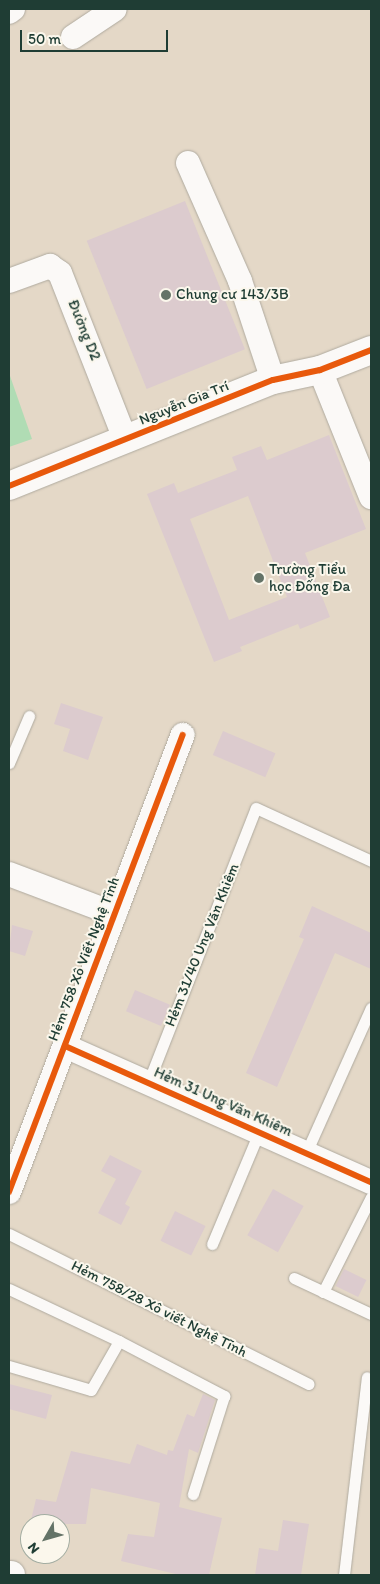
<!DOCTYPE html>
<meta charset="utf-8">
<style>
body{margin:0}
#map{position:relative;width:380px;height:1584px;overflow:hidden;background:#e4d8c7;font-family:Itim,sans-serif}
div>[style]{position:absolute}
[style*='--x']{left:calc(var(--x)*1px);top:calc(var(--y)*1px);width:calc(var(--w)*1px);rotate:calc(var(--a)*1deg)}
.green>*{inset:0;background:#b0dcb4}
.building>*{inset:0;background:#dccbce;transform-origin:0 0}
.roads{filter:drop-shadow(0 0 1px #afaa9f) drop-shadow(0 0 1px #afaa9f)}
.lane>*{height:11px;margin:-5.5px;padding:0 5.5px;transform-origin:5.5px;border-radius:5.5px;background:#fbf9f7}
.street>*{height:24px;margin:-12px;padding:0 12px;transform-origin:12px;border-radius:12px;background:#fbf9f7}
.secondary>*{height:28px;margin:-14px;padding:0 14px;transform-origin:14px;border-radius:14px;background:#fbf9f7}
.cycleway>*{height:6px;margin:-3px;padding:0 3px;transform-origin:3px;border-radius:3px;background:#e8590c}
.dots>*{width:14px;height:14px;translate:-50% -50%;box-sizing:border-box;border:2px solid #fbf7ec;border-radius:50%}
span{translate:-50% -50%;white-space:nowrap;text-align:center;line-height:1.15;-webkit-text-stroke:4px #fbf7ec;paint-order:stroke}
.poi-label{font-size:15px;color:#1f3d34}
.left{translate:0 -50%;text-align:left}
.street-label{font-size:15px;color:#1f3d34}
.frame{position:absolute;inset:0;border:10px solid #1f3d34;pointer-events:none}
.north{position:absolute;left:20px;top:1514px;width:50px;height:50px;box-sizing:border-box;background:#fbf7ec;border:1px solid #a3ada2;border-radius:50%;rotate:232deg;font-size:14px;font-weight:700;line-height:20px;text-align:center;color:#1f3d34}
.north::after{content:'';display:block;margin:auto;width:18px;height:22px;background:#647367;clip-path:polygon(50% 0,100% 100%,50% 72%,0 100%)}
.scale{position:absolute;left:20px;top:30px;width:148px;height:22px;box-sizing:border-box;border:2px solid #1f3d34;border-top:0;padding-left:6px;font-size:15px;line-height:18px;white-space:nowrap;color:#1f3d34;-webkit-text-stroke:4px #fbf7ec;paint-order:stroke}
</style>
<div id="map">
<div class="green">
<div style="clip-path:polygon(9px 373px,32px 439px,9px 447px)"></div>
</div>
<div class="building">
<div style="left:185px;top:201px;width:160px;height:106px;rotate:68deg"></div>
<div style="clip-path:polygon(evenodd,329px 435px,366px 529px,305px 553px,330px 617px,300px 629px,298px 624px,240px 647px,242px 651px,214px 662px,147px 494px,174px 483px,178px 493px,237px 470px,232px 457px,261px 446px,267px 460px,329px 435px,248px 496px,287px 597px,229px 620px,190px 519px,248px 496px)"></div>
<div style="clip-path:polygon(61px 703px,103px 717px,88px 760px,63px 751px,70px 729px,54px 724px)"></div>
<div style="left:223px;top:731px;width:57px;height:26px;rotate:23deg"></div>
<div style="clip-path:polygon(312px 906px,371px 933px,371px 969px,335px 953px,277px 1087px,246px 1073px,304px 939px,299px 937px)"></div>
<div style="clip-path:polygon(12px 925px,33px 931px,25px 956px,9px 951px)"></div>
<div style="left:135px;top:990px;width:38px;height:23px;rotate:23deg"></div>
<div style="clip-path:polygon(110px 1155px,142px 1171px,125px 1204px,130px 1207px,121px 1225px,98px 1213px,116px 1179px,101px 1171px)"></div>
<div style="left:273px;top:1189px;width:35px;height:53px;rotate:29deg"></div>
<div style="left:175px;top:1211px;width:34px;height:33px;rotate:26deg"></div>
<div style="left:344px;top:1269px;width:25px;height:19px;rotate:26deg"></div>
<div style="clip-path:polygon(9px 1384px,52px 1395px,46px 1419px,9px 1409px)"></div>
<div style="clip-path:polygon(203px 1394px,215px 1400px,198px 1453px,189px 1449px,179px 1507px,222px 1518px,209px 1575px,180px 1575px,121px 1561px,128px 1534px,154px 1537px,160px 1503px,91px 1488px,86px 1524px,30px 1524px,36px 1499px,56px 1502px,71px 1451px,130px 1464px,137px 1444px,167px 1455px,168px 1450px,173px 1451px,187px 1414px,194px 1417px)"></div>
<div style="clip-path:polygon(283px 1520px,309px 1524px,301px 1575px,255px 1575px,259px 1548px,278px 1551px)"></div>
</div>
<div class="roads">
<div class="lane">
<div style="--x:9;--y:763;--w:51;--a:-66.9"></div>
<div style="--x:148;--y:1083;--w:295;--a:-68.6"></div>
<div style="--x:256;--y:808;--w:127;--a:24.7"></div>
<div style="--x:306;--y:1153;--w:159;--a:-65.9"></div>
<div style="--x:9;--y:1234;--w:335;--a:26.6"></div>
<div style="--x:212;--y:1244;--w:121;--a:-67.2"></div>
<div style="--x:294;--y:1278;--w:85;--a:25.1"></div>
<div style="--x:9;--y:1289;--w:122;--a:25.3"></div>
<div style="--x:323;--y:1292;--w:106;--a:-63.2"></div>
<div style="--x:9;--y:1366;--w:85;--a:16.3"></div>
<div style="--x:91;--y:1390;--w:56;--a:-60.3"></div>
<div style="--x:119;--y:1341;--w:119;--a:27.6"></div>
<div style="--x:224;--y:1396;--w:103;--a:107.6"></div>
<div style="--x:344;--y:1575;--w:199;--a:-83.4"></div>
</div>
<div class="street">
<div style="--x:9;--y:12;--w:5;--a:-37"></div>
<div style="--x:73;--y:37;--w:50;--a:-33.7"></div>
<div style="--x:188;--y:163;--w:129;--a:66.2"></div>
<div style="--x:240;--y:281;--w:104;--a:71.6"></div>
<div style="--x:9;--y:281;--w:44;--a:-20.1"></div>
<div style="--x:50;--y:266;--w:12;--a:35"></div>
<div style="--x:60;--y:273;--w:180;--a:68.6"></div>
<div style="--x:320;--y:370;--w:137;--a:68.1"></div>
<div style="--x:9;--y:874;--w:113;--a:20.7"></div>
<div style="--x:65;--y:1046;--w:335;--a:24"></div>
<div style="--x:9;--y:1192;--w:489;--a:-69.2"></div>
</div>
<div class="secondary">
<div style="--x:9;--y:486;--w:284;--a:-21.9"></div>
<div style="--x:273;--y:380;--w:48;--a:-12"></div>
<div style="--x:320;--y:370;--w:55;--a:-21.4"></div>
<div style="--x:9;--y:1575;--w:2;--a:0"></div>
</div>
</div>
<div class="cycleway">
<div style="--x:9;--y:486;--w:284;--a:-21.9"></div>
<div style="--x:273;--y:380;--w:48;--a:-12"></div>
<div style="--x:320;--y:370;--w:55;--a:-21.4"></div>
<div style="--x:65;--y:1046;--w:335;--a:24"></div>
<div style="--x:9;--y:1192;--w:489;--a:-69.2"></div>
</div>
<div class="dots">
<div style="left:166px;top:295px;background:#647367"></div>
<div style="left:259px;top:578px;background:#647367"></div>
</div>
<div class="poi-label">
<span class="left" style="left:176px;top:295px">Chung cư 143/3B</span>
<span class="left" style="left:269px;top:578px">Trường Tiểu<br>học Đống Đa</span>
</div>
<div class="street-label">
<span style="left:84px;top:330px;rotate:68deg">Đường D2</span>
<span style="left:184px;top:403px;rotate:-22deg">Nguyễn Gia Trí</span>
<span style="left:202px;top:945px;rotate:-68deg">Hẻm 31/40 Ung Văn Khiêm</span>
<span style="left:84px;top:959px;rotate:-69deg">Hẻm 758 Xô Viết Nghệ Tĩnh</span>
<span style="left:223px;top:1102px;rotate:24deg">Hẻm 31 Ung Văn Khiêm</span>
<span style="left:159px;top:1309px;rotate:27deg">Hẻm 758/28 Xô viết Nghệ Tĩnh</span>
</div>
<div class="frame"></div>
<div class="north">N</div>
<div class="scale">50 m</div>
</div>
